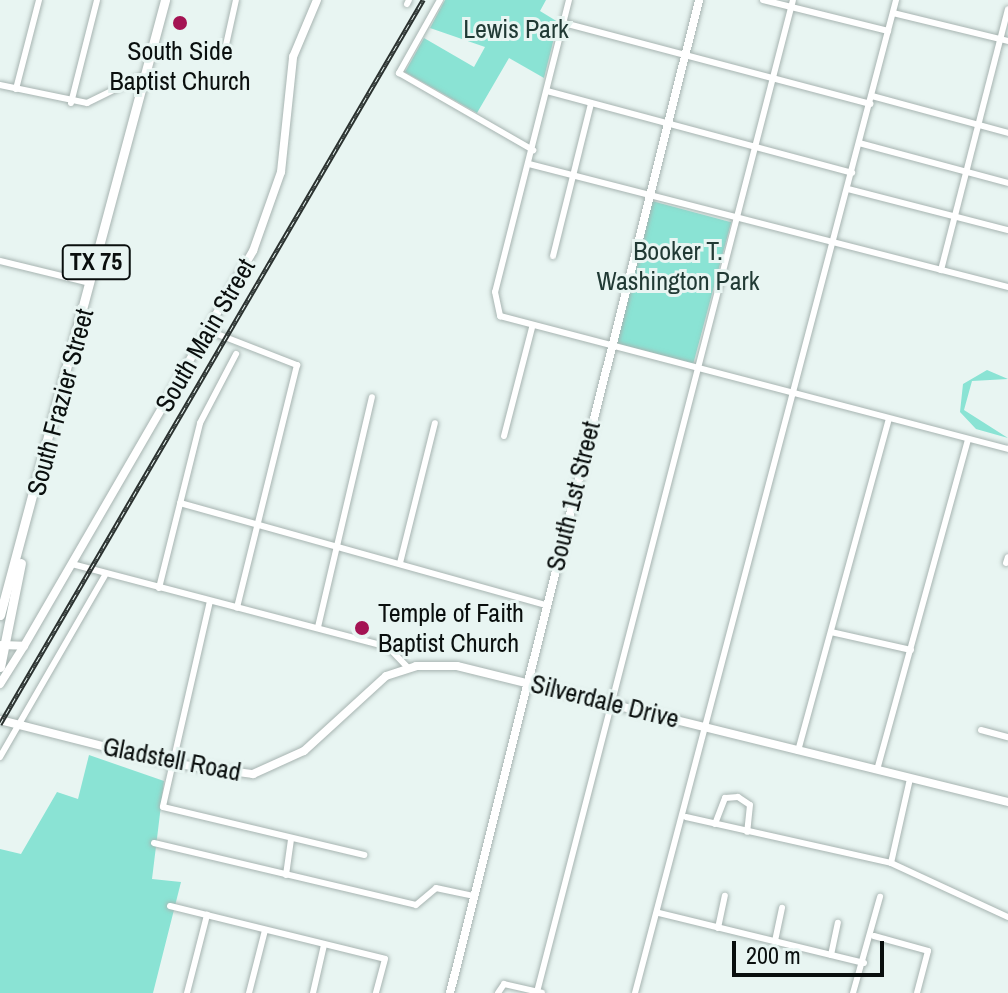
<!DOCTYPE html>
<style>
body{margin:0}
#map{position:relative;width:1008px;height:993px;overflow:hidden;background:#e8f5f2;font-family:"Archivo Narrow",sans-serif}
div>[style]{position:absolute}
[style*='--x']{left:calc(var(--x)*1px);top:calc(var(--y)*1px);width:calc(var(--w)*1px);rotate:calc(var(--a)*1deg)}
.green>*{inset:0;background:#8ae3d4;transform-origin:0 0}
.roads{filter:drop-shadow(0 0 2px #a7b4b1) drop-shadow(0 0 2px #a7b4b1)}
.street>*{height:6px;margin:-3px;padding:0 3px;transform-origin:3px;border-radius:3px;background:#fff}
.secondary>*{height:8px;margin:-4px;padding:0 4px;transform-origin:4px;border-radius:4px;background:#fff}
.primary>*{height:9px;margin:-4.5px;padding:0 4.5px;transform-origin:4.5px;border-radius:4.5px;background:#fff}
.rail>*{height:5px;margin-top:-2.5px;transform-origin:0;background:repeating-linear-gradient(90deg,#e8f5f2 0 6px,#2a312f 0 12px);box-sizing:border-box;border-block:2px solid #2a312f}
.dots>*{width:22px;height:22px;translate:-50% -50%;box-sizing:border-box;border:4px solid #e8f5f2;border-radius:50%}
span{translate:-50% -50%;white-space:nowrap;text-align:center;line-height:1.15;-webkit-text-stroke:6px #e8f5f2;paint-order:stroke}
.shield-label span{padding:2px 6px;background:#e8f5f2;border:2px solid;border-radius:6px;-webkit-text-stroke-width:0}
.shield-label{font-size:24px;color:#0a0f0e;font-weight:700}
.park-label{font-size:26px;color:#213a35}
.poi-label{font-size:26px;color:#0a0f0e}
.left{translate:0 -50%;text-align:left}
.street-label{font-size:26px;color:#0a0f0e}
.scale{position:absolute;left:732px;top:941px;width:152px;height:36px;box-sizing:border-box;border:4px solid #0a0f0e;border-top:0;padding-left:10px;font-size:24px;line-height:28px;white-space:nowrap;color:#0a0f0e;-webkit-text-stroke:6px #e8f5f2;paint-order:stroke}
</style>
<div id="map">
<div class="green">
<div style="clip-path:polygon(445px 0,546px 0,540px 11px,558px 22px,544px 78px,509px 58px,477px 113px,405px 72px,424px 38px,474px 67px,485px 47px,430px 28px)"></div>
<div style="left:652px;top:201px;width:82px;height:148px;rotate:15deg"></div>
<div style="clip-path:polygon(987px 370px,1008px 379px,972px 381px,964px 410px,1008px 438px,976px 429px,960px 412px,963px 384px)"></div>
<div style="clip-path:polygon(89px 755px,164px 781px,152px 879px,181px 882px,153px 993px,0 993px,0 849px,21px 854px,57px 792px,78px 799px)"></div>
</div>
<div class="roads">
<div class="street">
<div style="--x:440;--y:0;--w:84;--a:119.3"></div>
<div style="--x:399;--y:73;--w:155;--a:29.9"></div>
<div style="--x:569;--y:0;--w:301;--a:104.2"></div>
<div style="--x:495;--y:292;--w:25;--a:78"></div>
<div style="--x:500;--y:316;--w:525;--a:14.67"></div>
<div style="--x:763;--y:0;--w:129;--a:13.9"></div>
<div style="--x:407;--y:4;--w:4;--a:-63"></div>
<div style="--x:893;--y:13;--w:118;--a:13.7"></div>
<div style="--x:564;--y:23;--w:317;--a:14.8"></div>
<div style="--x:224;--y:54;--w:55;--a:-77.5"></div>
<div style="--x:0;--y:85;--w:89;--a:11.7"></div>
<div style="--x:87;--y:103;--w:66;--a:-26.2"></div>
<div style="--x:16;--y:89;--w:92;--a:-75.5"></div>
<div style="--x:547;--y:91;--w:316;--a:15"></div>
<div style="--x:872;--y:96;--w:141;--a:15.2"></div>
<div style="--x:71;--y:103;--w:106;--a:-75.8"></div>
<div style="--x:859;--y:143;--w:154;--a:15"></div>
<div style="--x:529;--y:164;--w:495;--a:14.4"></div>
<div style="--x:848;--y:189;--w:165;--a:14.4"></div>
<div style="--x:553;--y:256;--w:157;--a:-76"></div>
<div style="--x:0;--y:261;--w:93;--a:13.7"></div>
<div style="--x:941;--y:270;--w:269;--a:-75.6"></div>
<div style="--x:207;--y:330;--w:97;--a:21.3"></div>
<div style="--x:297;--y:365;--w:250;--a:103.9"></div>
<div style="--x:504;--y:436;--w:112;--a:-75.5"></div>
<div style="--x:180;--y:503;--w:380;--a:15.6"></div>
<div style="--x:400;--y:563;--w:144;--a:-76"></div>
<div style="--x:1006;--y:563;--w:6;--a:-72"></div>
<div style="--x:72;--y:564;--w:327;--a:14.7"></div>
<div style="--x:388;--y:647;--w:29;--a:46"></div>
<div style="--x:159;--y:588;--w:170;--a:-76"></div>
<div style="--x:200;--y:423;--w:78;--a:-62.4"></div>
<div style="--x:210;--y:601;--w:211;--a:102.9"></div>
<div style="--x:163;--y:807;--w:207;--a:13.4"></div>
<div style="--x:318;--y:627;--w:236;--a:-76.8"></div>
<div style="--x:831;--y:632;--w:82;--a:12.7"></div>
<div style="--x:981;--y:730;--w:28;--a:15"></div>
<div style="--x:798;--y:751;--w:344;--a:-74.7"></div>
<div style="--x:0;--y:757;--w:210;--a:-60"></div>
<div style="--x:877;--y:770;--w:343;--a:-74.6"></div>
<div style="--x:686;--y:817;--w:210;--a:12.6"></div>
<div style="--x:891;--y:863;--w:129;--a:24.8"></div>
<div style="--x:715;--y:824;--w:28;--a:-69"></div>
<div style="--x:725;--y:798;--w:13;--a:-4"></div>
<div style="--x:738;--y:797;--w:14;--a:34"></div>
<div style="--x:750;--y:805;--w:27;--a:96"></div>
<div style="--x:154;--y:843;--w:269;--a:13.3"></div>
<div style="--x:416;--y:905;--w:26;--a:-40"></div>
<div style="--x:436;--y:888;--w:38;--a:12"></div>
<div style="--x:891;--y:863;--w:86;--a:-77.3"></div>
<div style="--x:286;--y:875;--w:36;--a:-82"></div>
<div style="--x:170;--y:906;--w:221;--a:13.8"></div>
<div style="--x:385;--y:959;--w:35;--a:105"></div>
<div style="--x:659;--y:913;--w:211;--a:13.7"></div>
<div style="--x:718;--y:928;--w:33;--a:-78"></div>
<div style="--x:874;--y:936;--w:56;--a:15.5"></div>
<div style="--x:928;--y:951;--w:43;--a:104.7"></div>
<div style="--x:775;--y:941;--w:34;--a:-78"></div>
<div style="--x:831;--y:955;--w:33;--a:-78"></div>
<div style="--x:537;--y:992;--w:1024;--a:-75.53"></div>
<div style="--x:187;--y:993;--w:81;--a:-75.6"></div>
<div style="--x:249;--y:993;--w:65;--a:-75.7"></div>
<div style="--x:313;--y:993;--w:49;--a:-77.1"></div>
<div style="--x:498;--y:993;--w:11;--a:-56"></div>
<div style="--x:504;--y:984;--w:39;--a:13"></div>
<div style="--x:635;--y:993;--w:1027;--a:-75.27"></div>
<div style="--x:853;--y:993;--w:100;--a:-74.3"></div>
</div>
<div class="secondary">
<div style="--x:1;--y:645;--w:23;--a:2"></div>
<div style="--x:24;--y:646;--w:457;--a:-59.9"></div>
<div style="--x:253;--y:251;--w:84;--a:-70.5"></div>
<div style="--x:281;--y:172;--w:116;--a:-84"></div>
<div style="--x:293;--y:57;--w:62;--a:-67.2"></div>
<div style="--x:0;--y:684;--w:45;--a:-57.7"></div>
<div style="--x:0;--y:720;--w:174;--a:14.3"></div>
<div style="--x:169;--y:763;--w:85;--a:7.5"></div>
<div style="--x:253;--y:774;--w:56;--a:-24.3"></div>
<div style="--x:304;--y:751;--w:111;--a:-42.4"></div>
<div style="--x:386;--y:676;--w:32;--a:-18"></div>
<div style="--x:416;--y:666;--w:41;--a:0"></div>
<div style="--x:457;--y:666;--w:568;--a:13.86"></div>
<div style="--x:450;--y:993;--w:1024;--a:-75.92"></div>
</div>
<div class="primary">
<div style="--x:0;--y:615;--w:637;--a:-74.98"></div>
<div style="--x:0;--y:667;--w:106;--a:-78.6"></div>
</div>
</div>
<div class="rail">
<div style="--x:0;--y:724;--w:839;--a:-59.7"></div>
</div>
<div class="dots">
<div style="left:180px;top:23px;background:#a41353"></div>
<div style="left:362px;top:628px;background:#a41353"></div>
</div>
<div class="shield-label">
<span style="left:96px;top:262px">TX 75</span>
</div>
<div class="park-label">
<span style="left:516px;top:29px">Lewis Park</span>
<span style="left:678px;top:266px">Booker T.<br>Washington Park</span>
</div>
<div class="poi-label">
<span style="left:180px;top:66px">South Side<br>Baptist Church</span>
<span class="left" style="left:378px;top:628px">Temple of Faith<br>Baptist Church</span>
</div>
<div class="street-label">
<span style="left:205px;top:335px;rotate:-60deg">South Main Street</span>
<span style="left:60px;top:402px;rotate:-75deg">South Frazier Street</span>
<span style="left:573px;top:496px;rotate:-76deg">South 1st Street</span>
<span style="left:605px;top:701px;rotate:14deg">Silverdale Drive</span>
<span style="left:172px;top:759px;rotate:11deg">Gladstell Road</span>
</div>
<div class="scale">200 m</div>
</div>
